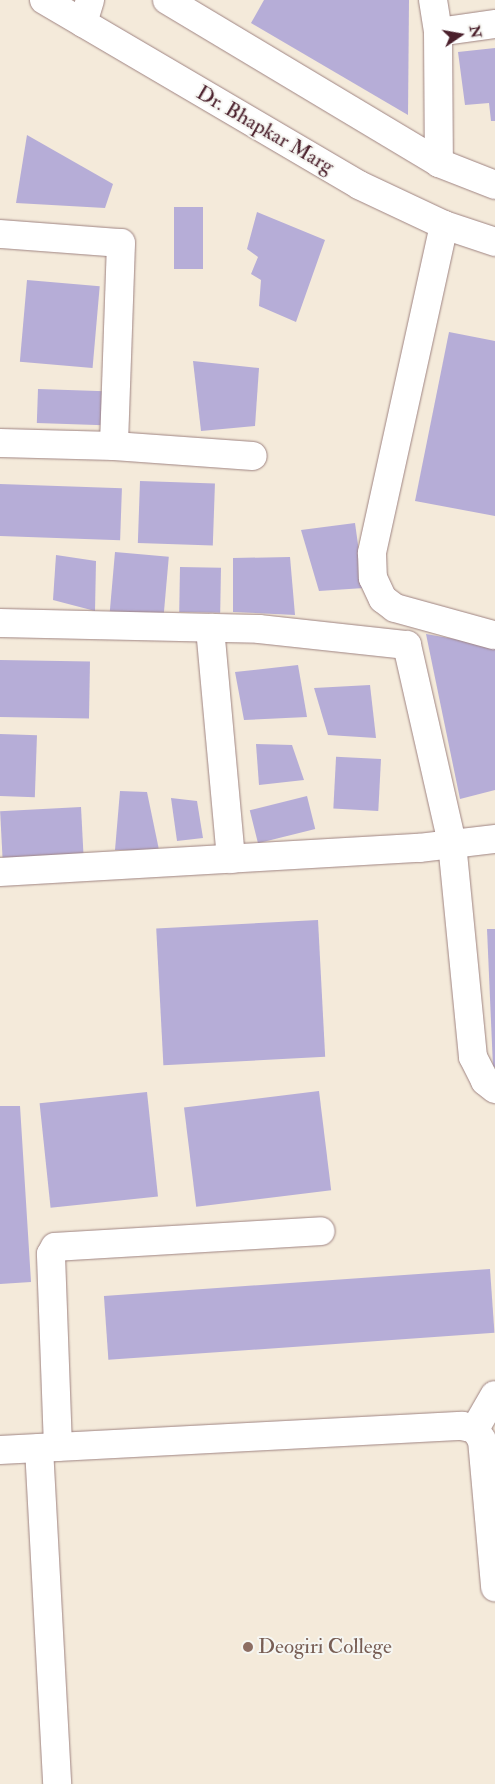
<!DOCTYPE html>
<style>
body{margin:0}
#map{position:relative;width:495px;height:1784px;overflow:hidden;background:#f4eada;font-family:"IM FELL Double Pica",serif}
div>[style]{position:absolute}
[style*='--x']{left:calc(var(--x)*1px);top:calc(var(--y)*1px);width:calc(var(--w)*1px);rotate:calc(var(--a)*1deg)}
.building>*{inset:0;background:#b6add7;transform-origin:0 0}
.roads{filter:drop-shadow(0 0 1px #9f8482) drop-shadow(0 0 1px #9f8482)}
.minor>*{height:28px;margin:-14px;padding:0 14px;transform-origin:14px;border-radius:14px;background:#fff}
.major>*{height:28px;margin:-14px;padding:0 14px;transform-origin:14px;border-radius:14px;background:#fff}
.dots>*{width:14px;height:14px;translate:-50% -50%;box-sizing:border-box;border:2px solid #f6f6f2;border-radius:50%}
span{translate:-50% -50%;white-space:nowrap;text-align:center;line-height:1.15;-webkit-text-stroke:4px #f6f6f2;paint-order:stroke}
.street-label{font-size:21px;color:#4a1f2b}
.education-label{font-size:21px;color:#785e54}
.left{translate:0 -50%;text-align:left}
.north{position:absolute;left:435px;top:10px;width:50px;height:50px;-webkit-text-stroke:4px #f6f6f2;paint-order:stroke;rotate:78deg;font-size:14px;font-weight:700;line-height:20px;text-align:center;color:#4a1f2b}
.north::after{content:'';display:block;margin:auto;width:18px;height:22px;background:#4a1f2b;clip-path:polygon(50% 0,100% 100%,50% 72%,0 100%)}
</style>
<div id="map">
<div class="building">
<div style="clip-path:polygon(264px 0,409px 0,408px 115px,251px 23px)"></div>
<div style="clip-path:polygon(495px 48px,495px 121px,491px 121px,489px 103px,465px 105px,458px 52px)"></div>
<div style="clip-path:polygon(27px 135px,113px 184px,105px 208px,16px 203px)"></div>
<div style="left:174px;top:207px;width:29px;height:62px"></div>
<div style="clip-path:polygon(257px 212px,325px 240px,296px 322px,259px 306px,261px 280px,251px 274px,258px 257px,247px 249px)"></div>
<div style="left:27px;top:280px;width:73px;height:82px;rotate:5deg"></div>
<div style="clip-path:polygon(449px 332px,495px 341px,495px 516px,415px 501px)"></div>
<div style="clip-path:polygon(193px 361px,259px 368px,255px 426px,201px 431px)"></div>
<div style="left:38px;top:389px;width:67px;height:34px;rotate:2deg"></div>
<div style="left:140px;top:481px;width:75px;height:62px;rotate:2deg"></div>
<div style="left:0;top:484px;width:122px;height:52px;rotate:2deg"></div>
<div style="clip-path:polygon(355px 523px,364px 588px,319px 591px,301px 530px)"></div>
<div style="left:115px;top:552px;width:54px;height:60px;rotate:5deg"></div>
<div style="clip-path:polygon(56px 555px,96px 561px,95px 611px,53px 600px)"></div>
<div style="clip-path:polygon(290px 557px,295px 615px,233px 612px,233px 558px)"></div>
<div style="left:180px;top:567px;width:41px;height:45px;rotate:1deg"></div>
<div style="clip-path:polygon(426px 634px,495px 646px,495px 790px,460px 799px)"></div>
<div style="left:0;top:660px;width:90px;height:57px;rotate:1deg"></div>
<div style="clip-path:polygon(298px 665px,307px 717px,244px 720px,235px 672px)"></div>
<div style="clip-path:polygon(370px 685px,376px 738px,328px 735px,314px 688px)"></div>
<div style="left:0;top:734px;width:37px;height:62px;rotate:2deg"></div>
<div style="clip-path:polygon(256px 744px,292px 745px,304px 780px,259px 785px)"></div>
<div style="left:381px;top:759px;width:52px;height:45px;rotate:93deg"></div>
<div style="clip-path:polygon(120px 791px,147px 792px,159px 850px,115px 850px)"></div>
<div style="left:307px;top:796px;width:34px;height:59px;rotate:76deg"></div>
<div style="clip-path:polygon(171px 798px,197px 801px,203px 838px,177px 841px)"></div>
<div style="left:81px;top:807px;width:55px;height:81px;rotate:87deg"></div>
<div style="left:318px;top:920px;width:137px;height:162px;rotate:87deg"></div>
<div style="clip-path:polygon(487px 929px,495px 929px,495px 1067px,493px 1067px)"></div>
<div style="left:319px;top:1091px;width:100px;height:136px;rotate:83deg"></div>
<div style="left:147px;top:1092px;width:105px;height:108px;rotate:84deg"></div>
<div style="clip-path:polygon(0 1106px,20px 1106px,31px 1282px,0 1284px)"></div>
<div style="left:490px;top:1269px;width:64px;height:387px;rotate:86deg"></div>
</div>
<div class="roads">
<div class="minor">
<div style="--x:433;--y:0;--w:32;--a:81"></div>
<div style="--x:438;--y:32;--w:131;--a:89.6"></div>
<div style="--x:83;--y:23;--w:24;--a:-73"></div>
<div style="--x:438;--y:32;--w:58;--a:-8"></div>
<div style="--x:444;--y:225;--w:336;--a:102.4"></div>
<div style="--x:372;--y:553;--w:25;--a:88"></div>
<div style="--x:373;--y:578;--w:23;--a:65"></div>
<div style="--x:383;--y:599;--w:15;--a:37"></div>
<div style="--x:395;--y:608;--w:102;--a:15.4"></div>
<div style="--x:0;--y:234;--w:121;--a:4.3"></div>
<div style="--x:121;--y:243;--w:203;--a:92"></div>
<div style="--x:114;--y:446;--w:114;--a:-178.5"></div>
<div style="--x:114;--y:446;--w:139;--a:4.1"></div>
<div style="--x:0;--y:623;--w:259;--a:1.3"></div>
<div style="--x:259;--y:629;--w:149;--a:6.2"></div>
<div style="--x:407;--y:645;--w:203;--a:77.2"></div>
<div style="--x:452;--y:843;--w:215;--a:84.4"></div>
<div style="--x:473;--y:1057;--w:27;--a:63"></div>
<div style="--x:485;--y:1081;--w:13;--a:39"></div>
<div style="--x:210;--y:628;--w:232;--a:84.8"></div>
<div style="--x:0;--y:872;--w:420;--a:-3.3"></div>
<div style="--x:419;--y:848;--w:77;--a:-6.8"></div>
<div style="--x:475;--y:1429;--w:39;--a:-60"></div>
<div style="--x:58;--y:1447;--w:193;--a:-92.1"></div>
<div style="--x:51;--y:1254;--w:8;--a:-60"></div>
<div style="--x:55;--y:1247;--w:266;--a:-3.4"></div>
<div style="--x:39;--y:1448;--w:336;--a:86.9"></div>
<div style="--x:0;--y:1450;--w:463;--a:-3"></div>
<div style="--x:462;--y:1426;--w:13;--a:13"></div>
<div style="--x:475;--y:1429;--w:13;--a:58"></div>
<div style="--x:482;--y:1440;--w:148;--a:84.9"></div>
</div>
<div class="major">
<div style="--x:44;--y:0;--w:365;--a:30.4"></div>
<div style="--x:359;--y:185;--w:94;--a:25.2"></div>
<div style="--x:444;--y:225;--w:54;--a:18.4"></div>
<div style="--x:167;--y:0;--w:317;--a:30.9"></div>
<div style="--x:439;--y:163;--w:60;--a:21.4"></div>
</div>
</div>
<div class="dots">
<div style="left:248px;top:1647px;background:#8d6e63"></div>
</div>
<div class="street-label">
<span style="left:265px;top:130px;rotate:30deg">Dr. Bhapkar Marg</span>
</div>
<div class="education-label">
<span class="left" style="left:258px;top:1647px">Deogiri College</span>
</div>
<div class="north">N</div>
</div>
